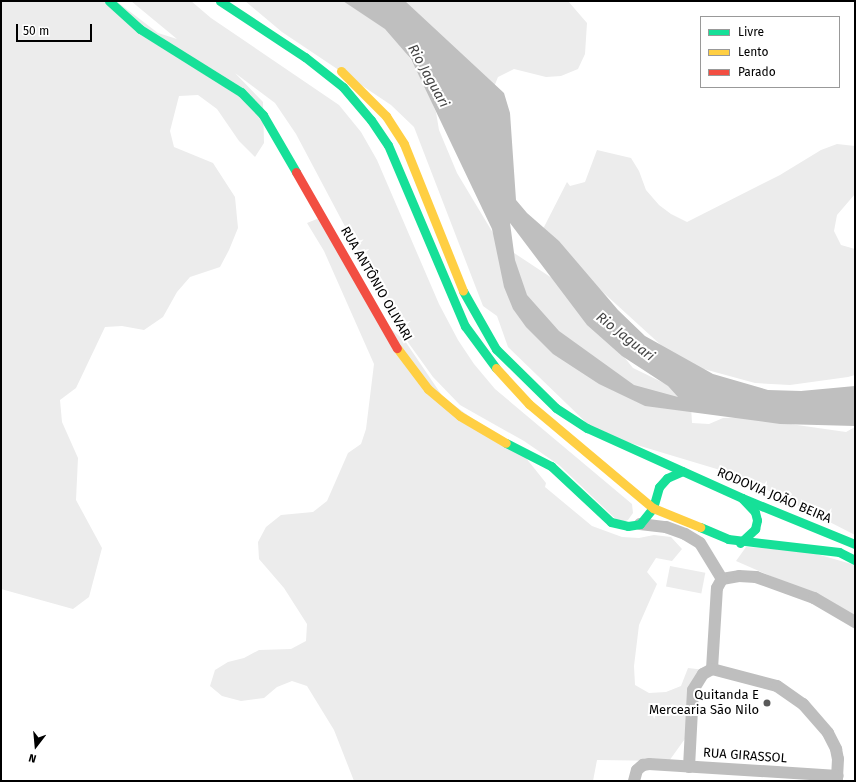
<!DOCTYPE html>
<meta charset="utf-8">
<style>
body{margin:0}
#map{position:relative;width:856px;height:782px;overflow:hidden;background:#fff;font-family:"Fira Sans",sans-serif}
div>[style]{position:absolute}
[style*='--x']{left:calc(var(--x)*1px);top:calc(var(--y)*1px);width:calc(var(--w)*1px);rotate:calc(var(--a)*1deg)}
.green>*{inset:0;background:#ececec;transform-origin:0 0}
.water>*{inset:0;background:#bfbfbf}
.street>*{height:12px;margin:-6px;padding:0 6px;transform-origin:6px;border-radius:6px;background:#bebebe}
.fast>*{height:9px;margin:-4.5px;padding:0 4.5px;transform-origin:4.5px;border-radius:4.5px;background:#16e098}
.slow>*{height:9px;margin:-4.5px;padding:0 4.5px;transform-origin:4.5px;border-radius:4.5px;background:#ffcf43}
.jam>*{height:9px;margin:-4.5px;padding:0 4.5px;transform-origin:4.5px;border-radius:4.5px;background:#f24e42}
.dots>*{width:11px;height:11px;translate:-50% -50%;box-sizing:border-box;border:2px solid #fff;border-radius:50%}
span{translate:-50% -50%;white-space:nowrap;text-align:center;line-height:1.15;-webkit-text-stroke:4px #fff;paint-order:stroke}
.street-label{font-size:13px;color:#000}
.poi-label{font-size:13px;color:#000}
.right{translate:-100% -50%;text-align:right}
.water-label{font-size:14px;color:#444;font-style:italic}
.frame{position:absolute;inset:0;border:2px solid #000;pointer-events:none}
.legend{position:absolute;left:700px;top:16px;width:140px;height:72px;box-sizing:border-box;background:#fff;border:1px solid #999;margin:0;padding:5px 7px;list-style:none;font-size:12px;color:#000}
.legend li{display:flex;align-items:center;gap:8px;height:20px}
.legend b{width:20px;border:1px solid #999}
.north{position:absolute;left:16px;top:726px;width:40px;height:40px;-webkit-text-stroke:3px #fff;paint-order:stroke;rotate:196deg;font-size:11px;font-weight:700;line-height:16px;text-align:center;color:#000}
.north::after{content:'';display:block;margin:auto;width:14px;height:18px;background:#000;clip-path:polygon(50% 0,100% 100%,50% 72%,0 100%)}
.scale{position:absolute;left:16px;top:24px;width:76px;height:18px;box-sizing:border-box;border:2px solid #000;border-top:0;padding-left:5px;font-size:12px;line-height:14px;white-space:nowrap;color:#000;-webkit-text-stroke:3px #fff;paint-order:stroke}
</style>
<div id="map">
<div class="green">
<div style="clip-path:polygon(1px 1px,116px 1px,158px 33px,177px 39px,131px 1px,191px 1px,211px 18px,339px 105px,361px 132px,377px 160px,439px 304px,458px 340px,474px 364px,495px 389px,632px 504px,633px 513px,628px 520px,620px 523px,559px 465px,524px 441px,460px 405px,433px 377px,402px 334px,296px 134px,275px 103px,235px 73px,263px 102px,264px 143px,255px 157px,239px 141px,217px 109px,198px 95px,179px 96px,170px 131px,174px 147px,213px 163px,235px 197px,238px 228px,229px 250px,220px 267px,190px 277px,177px 292px,163px 317px,144px 330px,122px 326px,105px 327px,76px 388px,60px 400px,62px 422px,78px 458px,76px 500px,102px 548px,89px 597px,73px 609px,1px 589px)"></div>
<div style="clip-path:polygon(245px 1px,362px 1px,394px 34px,421px 76px,436px 112px,439px 130px,457px 173px,499px 243px,570px 290px,633px 368px,666px 384px,691px 406px,692px 423px,709px 424px,723px 418px,742px 417px,846px 432px,855px 427px,855px 535px,740px 476px,597px 433px,508px 347px,497px 316px,483px 306px,414px 127px,391px 105px,282px 32px)"></div>
<div style="clip-path:polygon(403px 1px,568px 1px,587px 23px,585px 54px,578px 69px,561px 76px,546px 77px,514px 69px,498px 77px,492px 92px)"></div>
<div style="clip-path:polygon(837px 144px,855px 146px,855px 194px,837px 215px,834px 231px,841px 245px,855px 249px,855px 375px,848px 377px,790px 385px,755px 383px,689px 365px,674px 357px,538px 233px,544px 227px,567px 182px,570px 186px,585px 182px,597px 150px,631px 158px,639px 171px,646px 190px,659px 205px,671px 214px,687px 222px,780px 175px,821px 150px)"></div>
<div style="clip-path:polygon(322px 217px,391px 329px,405px 341px,443px 397px,526px 458px,546px 483px,545px 487px,592px 526px,622px 537px,639px 538px,654px 535px,671px 537px,682px 549px,672px 561px,656px 558px,647px 572px,657px 584px,639px 625px,634px 666px,635px 685px,649px 693px,666px 692px,681px 686px,688px 668px,705px 670px,687px 736px,669px 761px,597px 760px,593px 781px,354px 781px,334px 730px,307px 686px,292px 681px,277px 687px,264px 698px,241px 701px,222px 696px,210px 686px,215px 670px,228px 662px,244px 658px,259px 650px,291px 649px,306px 641px,307px 624px,284px 588px,259px 559px,258px 542px,266px 527px,281px 515px,313px 512px,327px 501px,348px 453px,361px 444px,366px 429px,374px 364px,324px 251px,307px 223px)"></div>
<div style="clip-path:polygon(746px 547px,806px 551px,855px 565px,855px 621px,782px 581px,736px 561px)"></div>
<div style="left:670px;top:566px;width:36px;height:21px;rotate:11deg"></div>
</div>
<div class="water">
<div style="clip-path:polygon(evenodd,343px 1px,405px 1px,504px 93px,510px 113px,516px 200px,527px 213px,559px 241px,618px 310px,645px 336px,713px 374px,768px 390px,801px 391px,855px 386px,855px 426px,780px 424px,645px 406px,599px 384px,553px 354px,526px 327px,513px 309px,504px 287px,492px 229px,411px 59px,385px 29px,343px 1px,510px 223px,587px 325px,622px 356px,668px 386px,678px 397px,634px 385px,559px 331px,527px 295px,515px 260px,510px 223px)"></div>
</div>
<div class="street">
<div style="--x:640;--y:524;--w:26;--a:7"></div>
<div style="--x:666;--y:527;--w:20;--a:20"></div>
<div style="--x:685;--y:534;--w:17;--a:31"></div>
<div style="--x:700;--y:543;--w:42;--a:58.6"></div>
<div style="--x:722;--y:579;--w:17;--a:-10"></div>
<div style="--x:739;--y:576;--w:17;--a:3"></div>
<div style="--x:756;--y:577;--w:62;--a:19.9"></div>
<div style="--x:814;--y:598;--w:48;--a:30.3"></div>
<div style="--x:712;--y:669;--w:67;--a:14.7"></div>
<div style="--x:777;--y:686;--w:32;--a:35"></div>
<div style="--x:803;--y:704;--w:38;--a:49"></div>
<div style="--x:828;--y:733;--w:18;--a:63"></div>
<div style="--x:836;--y:749;--w:10;--a:79"></div>
<div style="--x:838;--y:759;--w:22;--a:93"></div>
<div style="--x:712;--y:669;--w:81;--a:-86.5"></div>
<div style="--x:717;--y:588;--w:10;--a:-61"></div>
<div style="--x:689;--y:767;--w:77;--a:-87"></div>
<div style="--x:693;--y:690;--w:19;--a:-58"></div>
<div style="--x:703;--y:674;--w:10;--a:-29"></div>
<div style="--x:634;--y:781;--w:11;--a:-75"></div>
<div style="--x:637;--y:770;--w:8;--a:-40"></div>
<div style="--x:643;--y:765;--w:6;--a:-9"></div>
<div style="--x:649;--y:764;--w:189;--a:3.6"></div>
</div>
<div class="fast">
<div style="--x:109;--y:1;--w:42;--a:42.1"></div>
<div style="--x:140;--y:29;--w:119;--a:32"></div>
<div style="--x:241;--y:92;--w:32;--a:46"></div>
<div style="--x:263;--y:115;--w:66;--a:59.9"></div>
<div style="--x:220;--y:1;--w:102;--a:33.4"></div>
<div style="--x:305;--y:57;--w:48;--a:38.3"></div>
<div style="--x:343;--y:87;--w:43;--a:49.7"></div>
<div style="--x:371;--y:120;--w:30;--a:56"></div>
<div style="--x:388;--y:145;--w:197;--a:67"></div>
<div style="--x:465;--y:326;--w:52;--a:53.6"></div>
<div style="--x:463;--y:291;--w:67;--a:60.4"></div>
<div style="--x:496;--y:349;--w:84;--a:44.5"></div>
<div style="--x:556;--y:408;--w:37;--a:33"></div>
<div style="--x:587;--y:428;--w:170;--a:24.3"></div>
<div style="--x:742;--y:498;--w:122;--a:22.2"></div>
<div style="--x:506;--y:443;--w:51;--a:27.1"></div>
<div style="--x:551;--y:466;--w:82;--a:43"></div>
<div style="--x:611;--y:522;--w:17;--a:13"></div>
<div style="--x:628;--y:526;--w:12;--a:-9"></div>
<div style="--x:640;--y:524;--w:21;--a:-51"></div>
<div style="--x:653;--y:508;--w:22;--a:-74"></div>
<div style="--x:659;--y:487;--w:12;--a:-48"></div>
<div style="--x:667;--y:478;--w:17;--a:-24"></div>
<div style="--x:700;--y:527;--w:30;--a:23"></div>
<div style="--x:728;--y:539;--w:112;--a:6.7"></div>
<div style="--x:839;--y:552;--w:18;--a:27"></div>
<div style="--x:740;--y:543;--w:21;--a:-43"></div>
<div style="--x:755;--y:529;--w:9;--a:-77"></div>
<div style="--x:757;--y:520;--w:8;--a:-104"></div>
<div style="--x:755;--y:512;--w:19;--a:-133"></div>
</div>
<div class="slow">
<div style="--x:341;--y:71;--w:64;--a:45"></div>
<div style="--x:386;--y:116;--w:33;--a:57"></div>
<div style="--x:404;--y:144;--w:158;--a:68.1"></div>
<div style="--x:397;--y:348;--w:51;--a:52.9"></div>
<div style="--x:428;--y:389;--w:42;--a:40.2"></div>
<div style="--x:460;--y:416;--w:53;--a:30.4"></div>
<div style="--x:496;--y:368;--w:49;--a:47.5"></div>
<div style="--x:529;--y:404;--w:162;--a:40"></div>
<div style="--x:653;--y:508;--w:51;--a:22"></div>
</div>
<div class="jam">
<div style="--x:296;--y:172;--w:203;--a:60.2"></div>
</div>
<div class="dots">
<div style="left:767px;top:703px;background:#595959"></div>
</div>
<div class="street-label">
<span style="left:376px;top:284px;rotate:60deg">RUA ANTÔNIO OLIVARI</span>
<span style="left:774px;top:496px;rotate:23deg">RODOVIA JOÃO BEIRA</span>
<span style="left:745px;top:756px;rotate:4deg">RUA GIRASSOL</span>
</div>
<div class="poi-label">
<span class="right" style="left:759px;top:703px">Quitanda E<br>Mercearia São Nilo</span>
</div>
<div class="water-label">
<span style="left:428px;top:76px;rotate:61deg">Rio Jaguari</span>
<span style="left:625px;top:337px;rotate:38deg">Rio Jaguari</span>
</div>
<div class="frame"></div>
<ul class="legend">
<li><b style="height:5px;background:#16e098"></b>Livre</li>
<li><b style="height:5px;background:#ffcf43"></b>Lento</li>
<li><b style="height:5px;background:#f24e42"></b>Parado</li>
</ul>
<div class="north">N</div>
<div class="scale">50 m</div>
</div>
